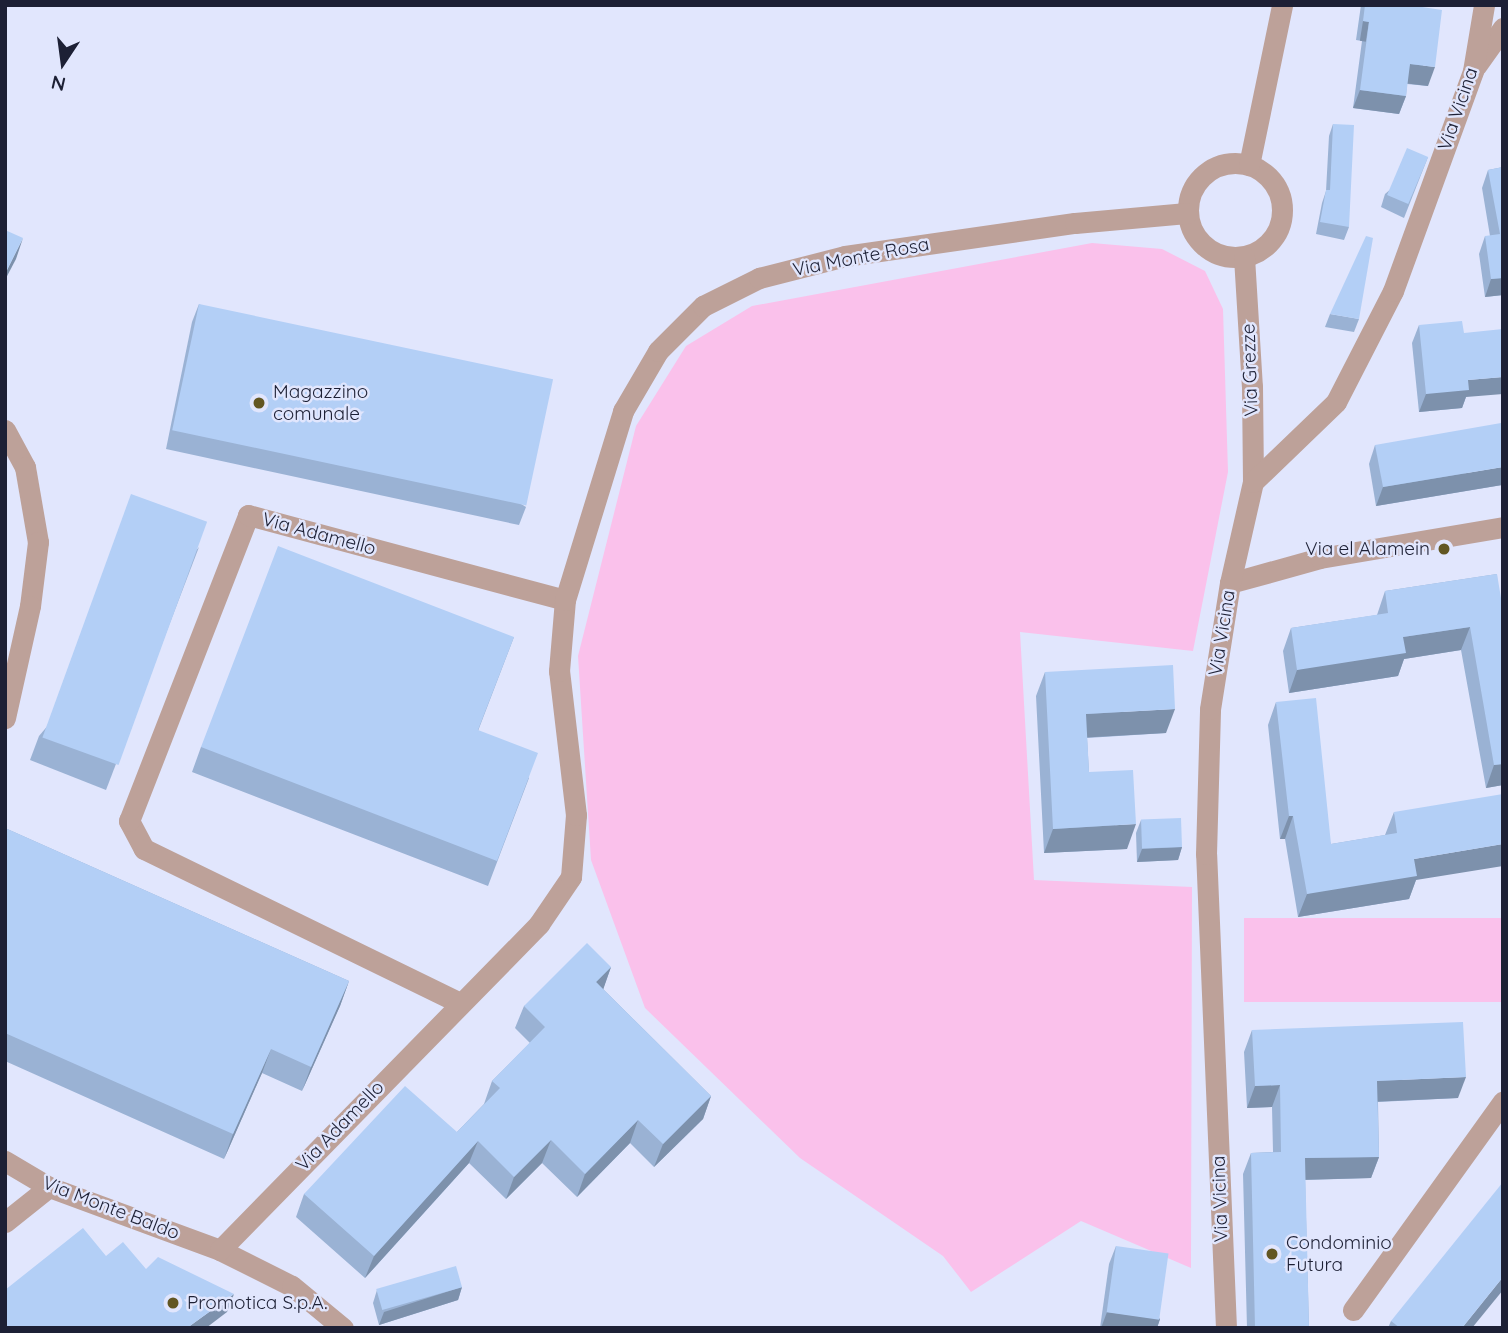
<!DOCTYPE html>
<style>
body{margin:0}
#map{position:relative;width:1508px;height:1333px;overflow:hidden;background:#e1e6fd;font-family:Quicksand,sans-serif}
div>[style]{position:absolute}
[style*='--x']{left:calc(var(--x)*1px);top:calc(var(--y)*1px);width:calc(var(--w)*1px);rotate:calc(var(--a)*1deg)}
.green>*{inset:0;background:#fac1eb;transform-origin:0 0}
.minor>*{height:21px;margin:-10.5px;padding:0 10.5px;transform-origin:10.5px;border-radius:10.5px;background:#bda199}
.minor>.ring{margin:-10.5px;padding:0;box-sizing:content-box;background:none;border:21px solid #bda199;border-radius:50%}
.wall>*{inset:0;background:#9ab2d4}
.shaded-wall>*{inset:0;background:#7d91ac;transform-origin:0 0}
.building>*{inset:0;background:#b3cff6;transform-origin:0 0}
.dots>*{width:19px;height:19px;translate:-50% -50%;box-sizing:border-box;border:4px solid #e1e6fd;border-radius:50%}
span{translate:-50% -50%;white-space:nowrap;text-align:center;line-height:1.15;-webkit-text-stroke:5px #e1e6fd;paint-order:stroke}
.street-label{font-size:19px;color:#1d2035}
.poi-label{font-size:19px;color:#1d2035}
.left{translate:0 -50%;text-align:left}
.right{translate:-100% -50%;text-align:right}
.frame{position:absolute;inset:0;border:7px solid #1d2035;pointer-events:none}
.north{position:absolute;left:28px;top:28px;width:70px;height:70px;-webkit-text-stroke:5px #e1e6fd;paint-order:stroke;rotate:193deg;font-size:19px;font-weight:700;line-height:28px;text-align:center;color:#1d2035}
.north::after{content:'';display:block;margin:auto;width:24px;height:32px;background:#1d2035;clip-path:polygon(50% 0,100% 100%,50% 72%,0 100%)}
</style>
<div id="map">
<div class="green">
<div style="clip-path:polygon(1092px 243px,1162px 249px,1205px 271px,1223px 309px,1228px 472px,1193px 651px,1020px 632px,1034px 880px,1192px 887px,1191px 1268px,1081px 1221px,971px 1292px,943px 1256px,800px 1158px,645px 1008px,591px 860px,578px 656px,636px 426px,686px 346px,752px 306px)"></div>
<div style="left:1503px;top:918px;width:84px;height:259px;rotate:90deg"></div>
</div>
<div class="minor">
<div style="--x:1476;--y:66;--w:47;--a:-54.6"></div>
<div class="ring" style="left:1188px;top:163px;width:73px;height:73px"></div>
<div style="--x:1249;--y:165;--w:163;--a:-78.3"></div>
<div style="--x:1244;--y:257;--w:129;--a:86.5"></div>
<div style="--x:1252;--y:386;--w:96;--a:89.4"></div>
<div style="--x:5;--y:430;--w:42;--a:61.6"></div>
<div style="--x:25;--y:467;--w:76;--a:80.2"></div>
<div style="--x:38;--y:542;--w:64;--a:97.1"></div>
<div style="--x:30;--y:606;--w:115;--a:102.6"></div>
<div style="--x:1230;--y:583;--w:93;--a:-15.5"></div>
<div style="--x:1320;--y:558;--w:186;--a:-9.6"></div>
<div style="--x:460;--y:1003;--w:352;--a:-154"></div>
<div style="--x:144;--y:849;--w:32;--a:-118"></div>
<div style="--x:129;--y:821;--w:328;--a:-68.7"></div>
<div style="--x:248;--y:515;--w:328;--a:15"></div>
<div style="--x:5;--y:1161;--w:51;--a:30.6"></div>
<div style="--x:49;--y:1187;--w:182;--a:20.2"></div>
<div style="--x:220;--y:1250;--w:80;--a:26.6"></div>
<div style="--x:292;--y:1286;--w:66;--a:39.5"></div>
<div style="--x:5;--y:1222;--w:56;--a:-38.5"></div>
<div style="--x:220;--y:1250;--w:456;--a:-45.6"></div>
<div style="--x:539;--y:924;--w:57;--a:-55.8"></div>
<div style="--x:571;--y:877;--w:62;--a:-85.4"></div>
<div style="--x:576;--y:815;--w:145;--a:-96.7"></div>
<div style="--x:559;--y:671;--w:71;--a:-85.2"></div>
<div style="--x:565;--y:600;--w:198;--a:-72.9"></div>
<div style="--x:623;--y:411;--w:69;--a:-59.7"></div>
<div style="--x:658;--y:351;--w:64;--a:-45"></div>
<div style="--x:703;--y:306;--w:63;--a:-26.6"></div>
<div style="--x:759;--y:278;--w:89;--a:-14.3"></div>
<div style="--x:845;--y:256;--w:232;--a:-8.2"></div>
<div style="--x:1075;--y:223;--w:112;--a:-5.1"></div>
<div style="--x:1353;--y:1310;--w:257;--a:-54.3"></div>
<div style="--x:1226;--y:1328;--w:474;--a:-92.4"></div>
<div style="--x:1206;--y:854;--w:145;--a:-88.4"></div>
<div style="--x:1210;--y:709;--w:128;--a:-81"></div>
<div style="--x:1230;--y:583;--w:104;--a:-77.2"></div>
<div style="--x:1253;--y:482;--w:115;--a:-43.9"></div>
<div style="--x:1336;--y:402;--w:125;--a:-62.8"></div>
<div style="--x:1393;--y:291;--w:234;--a:-70"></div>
<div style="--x:1473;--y:71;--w:67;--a:-80.5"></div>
</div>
<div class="wall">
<div style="clip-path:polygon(1361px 5px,1409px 5px,1428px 86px,1407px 84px,1406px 96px,1399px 114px,1353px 108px,1362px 41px,1356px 40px)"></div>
<div style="clip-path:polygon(1333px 124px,1349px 227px,1344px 240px,1316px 234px,1322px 203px,1326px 191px,1329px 136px)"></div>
<div style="clip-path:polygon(1428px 157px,1404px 218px,1381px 207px,1385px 194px)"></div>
<div style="clip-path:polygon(1503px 167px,1503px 295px,1485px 297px,1479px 254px,1485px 236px,1490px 236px,1482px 188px,1488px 170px)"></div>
<div style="clip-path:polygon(199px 304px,526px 507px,519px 525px,166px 449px,192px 322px)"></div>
<div style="clip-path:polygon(1330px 314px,1359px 319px,1354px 332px,1325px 327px)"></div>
<div style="clip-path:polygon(1419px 325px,1466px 397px,1462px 408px,1419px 412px,1412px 343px)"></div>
<div style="clip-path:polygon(1375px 445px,1502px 485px,1376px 506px,1369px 464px)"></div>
<div style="clip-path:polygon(199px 547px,106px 790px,30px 760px,39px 736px)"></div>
<div style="clip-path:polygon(1497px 574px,1503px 785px,1486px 788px,1461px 650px,1404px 659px,1398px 676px,1289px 693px,1283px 651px,1291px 628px,1377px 615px,1385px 591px)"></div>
<div style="clip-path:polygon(514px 637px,478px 731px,529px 778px,488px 886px,192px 772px,201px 747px)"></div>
<div style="clip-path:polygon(1045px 672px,1166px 733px,1087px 738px,1089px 772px,1127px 849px,1044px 853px,1036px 696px)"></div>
<div style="clip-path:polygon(1276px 702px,1331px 844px,1385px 835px,1394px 812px,1416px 880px,1409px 899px,1298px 917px,1285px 839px,1280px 839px,1268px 725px)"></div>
<div style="clip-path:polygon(1141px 820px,1182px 847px,1178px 860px,1137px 862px,1136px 833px)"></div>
<div style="clip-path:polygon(5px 828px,349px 981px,340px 1006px,302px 1091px,262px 1073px,224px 1159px,5px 1061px)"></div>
<div style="clip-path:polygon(611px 967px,603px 989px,711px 1096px,703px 1119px,654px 1167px,630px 1143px,577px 1197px,542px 1163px,506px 1199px,469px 1163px,365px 1278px,296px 1217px,304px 1194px,457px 1132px,484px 1104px,492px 1081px,530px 1043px,515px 1028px,524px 1006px)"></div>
<div style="clip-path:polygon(1252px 1030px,1458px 1098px,1378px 1102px,1379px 1157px,1371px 1178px,1305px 1180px,1309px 1328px,1247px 1328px,1243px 1174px,1251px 1153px,1273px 1152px,1272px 1107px,1247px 1108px,1244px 1052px)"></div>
<div style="clip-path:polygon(1116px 1246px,1160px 1319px,1157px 1328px,1100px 1328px,1109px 1264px)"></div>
<div style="clip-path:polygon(462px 1287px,458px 1300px,379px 1325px,373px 1303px,377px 1290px)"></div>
<div style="clip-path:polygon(1391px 1321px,1472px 1328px,1388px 1328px)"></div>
</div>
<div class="shaded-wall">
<div style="left:1363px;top:21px;width:6px;height:20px;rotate:9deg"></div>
<div style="clip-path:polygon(1410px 64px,1435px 67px,1428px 86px,1403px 83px)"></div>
<div style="clip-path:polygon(1360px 90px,1406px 96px,1399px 114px,1353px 108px)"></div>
<div style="clip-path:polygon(23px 238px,16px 259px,5px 280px,5px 274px)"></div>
<div style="clip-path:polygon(1503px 278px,1503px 295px,1485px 297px,1491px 279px)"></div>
<div style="clip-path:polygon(1503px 377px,1503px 394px,1466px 397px,1462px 408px,1419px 412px,1426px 394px,1468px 380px)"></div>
<div style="clip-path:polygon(1503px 467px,1503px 481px,1502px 485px,1376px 506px,1383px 487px)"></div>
<div style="clip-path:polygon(1470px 627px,1461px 650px,1404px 659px,1398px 676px,1289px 693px,1297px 670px,1403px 637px)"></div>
<div style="clip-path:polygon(1175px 709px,1166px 733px,1077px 738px,1086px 714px)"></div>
<div style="clip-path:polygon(1503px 764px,1503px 785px,1486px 788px,1494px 765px)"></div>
<div style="clip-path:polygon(1289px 816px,1293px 816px,1285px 839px,1280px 839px)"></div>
<div style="clip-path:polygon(1136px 824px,1127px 849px,1044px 853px,1053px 829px)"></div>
<div style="clip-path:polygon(1503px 844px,1503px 866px,1416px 880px,1409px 899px,1298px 917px,1307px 894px,1414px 859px)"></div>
<div style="clip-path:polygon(1182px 847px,1178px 860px,1137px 862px,1142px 849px)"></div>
<div style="clip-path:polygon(611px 967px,603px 990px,596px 982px)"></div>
<div style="clip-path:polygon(349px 981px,340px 1006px,302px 1091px,311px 1067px)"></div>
<div style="clip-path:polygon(271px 1049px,262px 1073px,224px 1159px,233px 1134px)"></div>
<div style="clip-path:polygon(1466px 1077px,1458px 1098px,1369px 1102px,1377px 1081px)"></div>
<div style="clip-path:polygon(1280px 1085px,1272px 1107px,1247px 1108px,1255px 1086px)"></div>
<div style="clip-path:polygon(711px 1096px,703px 1119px,654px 1167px,663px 1144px)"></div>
<div style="clip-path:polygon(638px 1120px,630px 1143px,577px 1197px,585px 1174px)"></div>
<div style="clip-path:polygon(551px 1140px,542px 1163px,506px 1199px,514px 1177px)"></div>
<div style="clip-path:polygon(478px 1141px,469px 1163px,365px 1278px,374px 1256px)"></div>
<div style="clip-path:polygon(1379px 1157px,1371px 1178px,1297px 1180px,1305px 1158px)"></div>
<div style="clip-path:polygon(1503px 1277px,1503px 1290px,1472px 1328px,1462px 1328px)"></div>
<div style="clip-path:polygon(462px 1287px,458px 1300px,379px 1325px,384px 1312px)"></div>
<div style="clip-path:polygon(234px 1294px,227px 1312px,206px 1328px,187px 1328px)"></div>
<div style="clip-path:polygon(1107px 1312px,1160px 1319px,1157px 1328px,1101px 1328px)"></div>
</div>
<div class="building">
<div style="clip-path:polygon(1365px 5px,1409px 5px,1442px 10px,1435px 67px,1410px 64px,1406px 96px,1360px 90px,1369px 22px,1363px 21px)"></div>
<div style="clip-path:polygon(1333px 124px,1354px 125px,1349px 227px,1320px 222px,1326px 190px,1330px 190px)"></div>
<div style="left:1407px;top:148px;width:23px;height:51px;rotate:23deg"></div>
<div style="clip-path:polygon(1503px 167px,1503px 278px,1491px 279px,1485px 236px,1500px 234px,1488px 170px)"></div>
<div style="clip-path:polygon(5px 230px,23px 238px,5px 274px)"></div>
<div style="clip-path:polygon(1366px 236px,1373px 238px,1359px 319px,1330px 314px)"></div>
<div style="left:199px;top:304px;width:362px;height:129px;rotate:12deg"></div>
<div style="clip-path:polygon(1462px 321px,1464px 333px,1503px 329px,1503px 377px,1468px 380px,1469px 390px,1426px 394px,1419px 325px)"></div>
<div style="clip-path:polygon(1501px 423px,1503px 434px,1503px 467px,1383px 487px,1375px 445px)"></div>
<div style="left:131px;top:494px;width:81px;height:259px;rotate:20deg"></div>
<div style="clip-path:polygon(278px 546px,514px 637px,478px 730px,538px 753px,497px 861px,201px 747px)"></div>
<div style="clip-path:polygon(1497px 574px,1503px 610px,1503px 764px,1494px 765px,1470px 627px,1403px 637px,1406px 653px,1297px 670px,1291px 628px,1388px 613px,1385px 591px)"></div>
<div style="clip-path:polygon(1173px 665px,1175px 709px,1086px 714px,1089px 772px,1133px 770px,1136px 824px,1053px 829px,1045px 672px)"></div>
<div style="clip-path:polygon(1316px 698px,1331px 844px,1397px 833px,1394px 812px,1503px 794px,1503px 844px,1414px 859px,1417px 876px,1307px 894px,1293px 816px,1289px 816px,1276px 702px)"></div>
<div style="left:1181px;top:818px;width:29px;height:40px;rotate:88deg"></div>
<div style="clip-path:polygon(5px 828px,349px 981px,311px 1067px,271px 1049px,233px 1134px,5px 1033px)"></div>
<div style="clip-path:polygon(587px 943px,611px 967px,596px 982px,711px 1096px,663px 1144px,638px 1120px,585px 1174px,551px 1140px,514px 1177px,478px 1141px,374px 1256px,304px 1194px,405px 1086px,457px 1132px,500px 1088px,492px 1081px,545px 1027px,524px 1006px)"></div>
<div style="clip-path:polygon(1463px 1022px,1466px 1077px,1377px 1081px,1379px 1157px,1305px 1158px,1309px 1328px,1255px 1328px,1251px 1153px,1281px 1152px,1280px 1085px,1255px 1086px,1252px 1030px)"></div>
<div style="clip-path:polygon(1503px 1182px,1503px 1277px,1462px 1328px,1400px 1328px,1391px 1321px)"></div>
<div style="clip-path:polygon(83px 1228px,106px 1256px,123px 1242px,146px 1269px,158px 1257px,234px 1294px,187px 1328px,5px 1328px,5px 1290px)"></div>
<div style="left:1116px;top:1246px;width:53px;height:67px;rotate:8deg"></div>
<div style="left:456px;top:1266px;width:22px;height:83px;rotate:74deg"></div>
</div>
<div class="dots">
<div style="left:259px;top:403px;background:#625622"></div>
<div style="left:1444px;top:549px;background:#625622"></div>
<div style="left:1272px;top:1254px;background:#625622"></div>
<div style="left:173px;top:1303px;background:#625622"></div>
</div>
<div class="street-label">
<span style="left:1458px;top:109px;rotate:-71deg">Via Vicina</span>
<span style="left:861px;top:257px;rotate:-11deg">Via Monte Rosa</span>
<span style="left:1250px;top:370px;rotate:-92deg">Via Grezze</span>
<span style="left:319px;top:534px;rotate:15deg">Via Adamello</span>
<span style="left:1222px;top:633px;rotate:-81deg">Via Vicina</span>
<span style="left:340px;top:1126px;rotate:-46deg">Via Adamello</span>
<span style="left:1220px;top:1199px;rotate:-92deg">Via Vicina</span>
<span style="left:111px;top:1208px;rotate:21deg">Via Monte Baldo</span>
</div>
<div class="poi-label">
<span class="left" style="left:273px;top:403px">Magazzino<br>comunale</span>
<span class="right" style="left:1430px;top:549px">Via el Alamein</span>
<span class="left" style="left:1286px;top:1254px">Condominio<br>Futura</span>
<span class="left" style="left:187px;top:1303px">Promotica S.p.A.</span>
</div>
<div class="frame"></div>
<div class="north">N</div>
</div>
